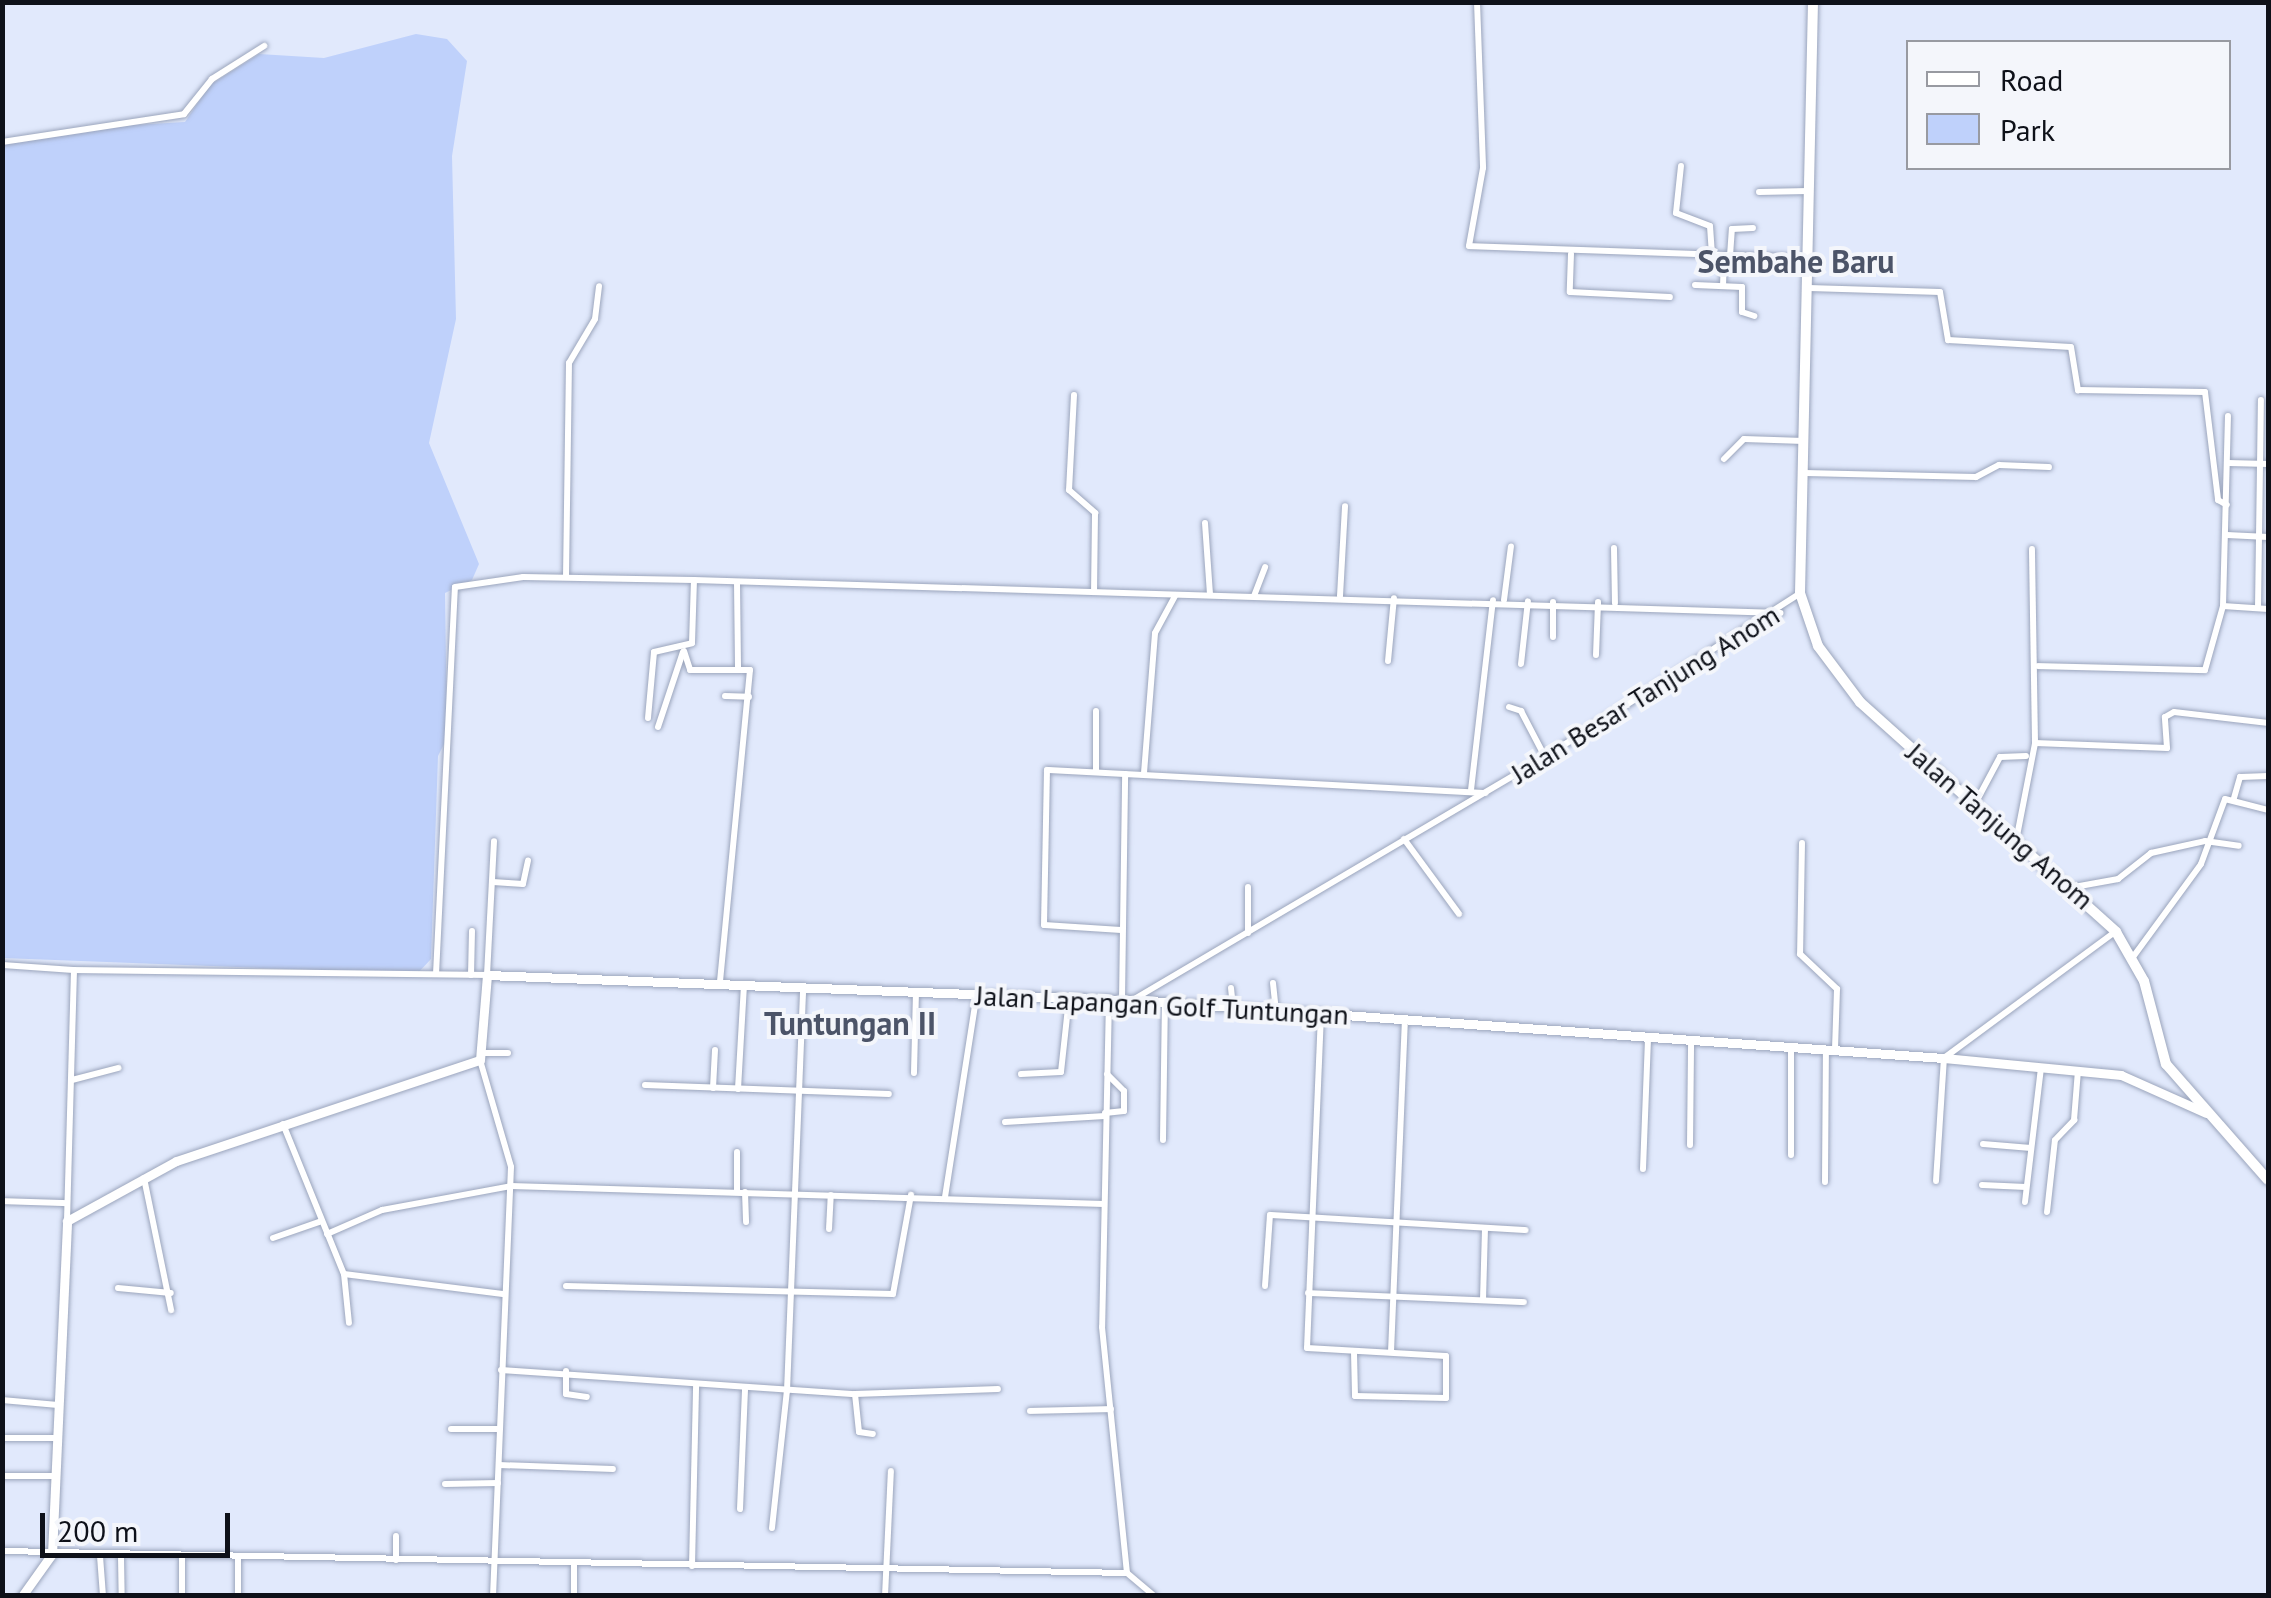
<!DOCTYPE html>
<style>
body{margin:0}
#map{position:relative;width:2271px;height:1598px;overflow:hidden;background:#e1e9fc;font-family:"PT Sans",sans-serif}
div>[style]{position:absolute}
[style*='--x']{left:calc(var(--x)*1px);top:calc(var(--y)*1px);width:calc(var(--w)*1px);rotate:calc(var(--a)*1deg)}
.green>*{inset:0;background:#bfd1fb}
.roads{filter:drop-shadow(0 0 2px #9ba5bc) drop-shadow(0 0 2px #9ba5bc)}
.street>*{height:6px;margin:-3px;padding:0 3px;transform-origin:3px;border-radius:3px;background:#fff}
.secondary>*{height:9px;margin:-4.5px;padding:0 4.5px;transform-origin:4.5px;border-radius:4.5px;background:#fff}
.primary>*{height:10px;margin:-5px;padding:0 5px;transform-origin:5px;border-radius:5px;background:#fff}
span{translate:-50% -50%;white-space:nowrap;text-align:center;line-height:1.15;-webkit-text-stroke:8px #f4f6fb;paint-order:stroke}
.street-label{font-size:28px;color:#0e1119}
.quarter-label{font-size:32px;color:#4c5468;font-weight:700}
.frame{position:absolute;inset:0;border:5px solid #0e1119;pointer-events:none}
.legend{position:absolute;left:1906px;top:40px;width:325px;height:130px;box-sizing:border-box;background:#f4f6fb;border:2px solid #989aa1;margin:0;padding:12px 18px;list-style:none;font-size:30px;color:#0e1119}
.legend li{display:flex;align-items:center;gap:20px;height:50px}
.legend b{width:50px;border:2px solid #989aa1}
.scale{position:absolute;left:40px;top:1513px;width:190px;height:45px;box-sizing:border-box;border:5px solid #0e1119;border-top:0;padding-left:12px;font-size:30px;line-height:35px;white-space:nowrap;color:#0e1119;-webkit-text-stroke:8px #f4f6fb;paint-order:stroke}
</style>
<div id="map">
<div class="green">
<div style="clip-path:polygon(416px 34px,447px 39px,467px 61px,452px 156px,456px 319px,429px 443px,479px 564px,472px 580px,445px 593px,447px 738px,438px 756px,431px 959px,417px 974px,3px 958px,3px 145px,64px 129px,185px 122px,210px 85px,259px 54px,324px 58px)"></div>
</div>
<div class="roads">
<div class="street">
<div style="--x:1477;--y:2;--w:166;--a:87.9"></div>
<div style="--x:1483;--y:168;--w:79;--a:100.2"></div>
<div style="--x:1469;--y:246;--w:339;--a:2"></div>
<div style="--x:2;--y:142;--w:184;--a:-8.7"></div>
<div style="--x:184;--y:114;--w:45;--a:-51.3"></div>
<div style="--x:212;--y:79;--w:62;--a:-32.4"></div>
<div style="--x:1681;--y:166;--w:47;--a:96.1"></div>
<div style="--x:1676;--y:213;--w:36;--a:21"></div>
<div style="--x:1710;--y:226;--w:29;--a:86"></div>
<div style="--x:1759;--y:192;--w:49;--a:-1.2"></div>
<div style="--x:1571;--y:254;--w:38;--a:92"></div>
<div style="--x:1570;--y:292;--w:100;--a:2.9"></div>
<div style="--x:1730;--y:256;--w:27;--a:-86"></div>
<div style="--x:1732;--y:229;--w:21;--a:-3"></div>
<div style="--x:1695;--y:285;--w:47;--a:2.4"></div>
<div style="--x:1742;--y:287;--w:25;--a:90"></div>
<div style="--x:1742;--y:312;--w:13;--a:18"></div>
<div style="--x:1723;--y:286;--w:30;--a:-88"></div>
<div style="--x:1809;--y:288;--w:131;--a:1.7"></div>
<div style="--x:1940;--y:292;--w:49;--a:80.5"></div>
<div style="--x:1948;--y:340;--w:123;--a:3.3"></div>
<div style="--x:2071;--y:347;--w:44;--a:80.8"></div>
<div style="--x:2078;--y:390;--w:127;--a:0.9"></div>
<div style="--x:2205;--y:392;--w:109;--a:83.1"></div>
<div style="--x:2218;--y:500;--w:10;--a:29"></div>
<div style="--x:1074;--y:395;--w:95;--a:93"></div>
<div style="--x:1069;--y:490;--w:35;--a:41"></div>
<div style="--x:1095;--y:513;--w:78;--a:90.7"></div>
<div style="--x:1724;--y:459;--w:28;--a:-45"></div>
<div style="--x:1744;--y:439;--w:60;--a:1.9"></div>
<div style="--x:2228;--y:463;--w:40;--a:1.4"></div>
<div style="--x:1805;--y:473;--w:171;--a:1.3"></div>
<div style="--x:1976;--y:477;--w:26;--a:-28"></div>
<div style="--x:1999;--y:465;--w:50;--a:2.3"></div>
<div style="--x:1205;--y:523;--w:71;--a:86"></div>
<div style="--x:2227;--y:535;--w:41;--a:2.8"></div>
<div style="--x:1614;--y:548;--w:55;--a:89"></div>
<div style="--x:566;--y:577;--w:214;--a:-89.2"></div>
<div style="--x:569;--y:363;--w:51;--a:-59.4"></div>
<div style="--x:595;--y:319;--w:33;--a:-83"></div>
<div style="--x:737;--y:583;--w:84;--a:89.3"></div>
<div style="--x:1254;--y:596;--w:31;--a:-69"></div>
<div style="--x:1340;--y:596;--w:90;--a:-86.8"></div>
<div style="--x:1504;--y:600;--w:54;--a:-82.6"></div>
<div style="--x:2223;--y:606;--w:45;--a:3.8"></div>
<div style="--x:2258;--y:608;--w:208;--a:-89.2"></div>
<div style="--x:1553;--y:637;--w:35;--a:-90"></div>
<div style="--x:684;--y:651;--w:20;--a:72"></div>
<div style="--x:690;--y:670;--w:60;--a:0"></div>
<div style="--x:750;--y:670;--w:315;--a:95.5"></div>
<div style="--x:1596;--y:655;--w:53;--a:-87.8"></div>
<div style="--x:1388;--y:661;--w:63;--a:-84.6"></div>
<div style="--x:1521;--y:664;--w:63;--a:-83.7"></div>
<div style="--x:2038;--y:666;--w:167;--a:1.4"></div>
<div style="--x:2205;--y:670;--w:66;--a:-74.3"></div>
<div style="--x:2223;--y:606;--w:190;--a:-88.5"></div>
<div style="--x:725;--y:696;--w:24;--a:2"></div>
<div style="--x:1509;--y:707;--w:13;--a:18"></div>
<div style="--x:1521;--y:711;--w:52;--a:62.4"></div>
<div style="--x:1096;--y:711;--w:61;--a:90"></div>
<div style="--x:648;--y:718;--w:66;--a:-84.8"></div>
<div style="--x:654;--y:652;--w:39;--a:-13"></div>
<div style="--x:692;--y:643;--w:63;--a:-88.2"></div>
<div style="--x:658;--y:727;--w:79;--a:-71.6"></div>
<div style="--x:2035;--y:743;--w:132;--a:2.2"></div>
<div style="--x:2167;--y:748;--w:31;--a:-94"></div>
<div style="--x:2165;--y:717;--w:10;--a:-29"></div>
<div style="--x:2174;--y:712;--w:95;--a:6.7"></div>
<div style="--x:1144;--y:773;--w:140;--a:-85.5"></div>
<div style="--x:1155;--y:633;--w:42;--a:-61.6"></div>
<div style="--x:1471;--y:790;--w:191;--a:-83.4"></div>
<div style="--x:2234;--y:798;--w:22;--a:-74"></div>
<div style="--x:2240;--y:777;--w:28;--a:-2"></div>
<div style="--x:1976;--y:802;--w:51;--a:-61.9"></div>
<div style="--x:2000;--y:757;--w:26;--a:-2"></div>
<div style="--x:2017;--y:836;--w:95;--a:-79"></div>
<div style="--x:2035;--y:743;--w:194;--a:-90.9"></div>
<div style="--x:1404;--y:839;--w:93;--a:53.7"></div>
<div style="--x:1802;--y:843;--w:111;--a:91"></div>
<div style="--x:1800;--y:954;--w:51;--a:43.4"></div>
<div style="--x:1837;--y:989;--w:61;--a:91.9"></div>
<div style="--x:493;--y:882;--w:30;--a:4"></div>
<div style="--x:523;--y:884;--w:24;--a:-78"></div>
<div style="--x:1248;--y:887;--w:46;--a:90"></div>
<div style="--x:2074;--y:887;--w:45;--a:-10.3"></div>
<div style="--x:2118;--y:879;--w:42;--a:-38.2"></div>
<div style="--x:2151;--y:853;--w:55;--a:-12.5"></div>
<div style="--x:2205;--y:841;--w:34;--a:8"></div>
<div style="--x:1121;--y:930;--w:77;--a:-176.3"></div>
<div style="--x:1044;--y:925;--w:155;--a:-88.9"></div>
<div style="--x:1047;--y:770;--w:439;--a:3"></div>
<div style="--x:2133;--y:957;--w:115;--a:-53.8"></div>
<div style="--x:2201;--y:864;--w:69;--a:-69.7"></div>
<div style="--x:2225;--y:799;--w:44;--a:14.3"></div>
<div style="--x:2;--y:965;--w:72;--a:4"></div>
<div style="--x:74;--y:970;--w:251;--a:91.6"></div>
<div style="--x:74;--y:970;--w:413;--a:0.7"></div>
<div style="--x:487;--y:975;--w:134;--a:-87"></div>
<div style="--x:436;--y:974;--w:387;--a:-87.2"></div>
<div style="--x:455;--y:587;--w:69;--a:-8.4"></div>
<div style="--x:523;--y:577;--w:171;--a:1"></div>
<div style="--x:694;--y:580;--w:1087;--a:1.74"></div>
<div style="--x:471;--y:975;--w:44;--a:-88.7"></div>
<div style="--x:1273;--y:983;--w:27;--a:84"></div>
<div style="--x:1231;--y:988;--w:19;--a:84"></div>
<div style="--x:1136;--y:998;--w:475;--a:-30.5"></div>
<div style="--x:1545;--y:757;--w:302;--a:-32.7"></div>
<div style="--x:1109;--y:999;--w:328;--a:91.2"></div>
<div style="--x:1102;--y:1327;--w:247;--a:84.2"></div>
<div style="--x:1122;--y:1000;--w:226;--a:-89.2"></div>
<div style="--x:1321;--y:1014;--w:334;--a:92.4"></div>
<div style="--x:1307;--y:1348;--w:139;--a:3.3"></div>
<div style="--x:1446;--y:1356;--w:42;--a:90"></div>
<div style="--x:1446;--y:1398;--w:91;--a:-178.7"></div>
<div style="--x:1355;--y:1396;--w:44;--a:-91.3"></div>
<div style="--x:1791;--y:1048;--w:107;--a:90"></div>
<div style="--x:484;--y:1053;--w:24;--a:0"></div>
<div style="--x:480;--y:1060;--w:111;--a:73.8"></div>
<div style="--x:511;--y:1167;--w:429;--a:92.4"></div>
<div style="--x:914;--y:1073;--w:82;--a:-88.6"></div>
<div style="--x:1021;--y:1074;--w:40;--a:-2.9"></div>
<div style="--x:1061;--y:1072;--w:74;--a:-83.8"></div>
<div style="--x:72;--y:1080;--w:48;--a:-14.6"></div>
<div style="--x:645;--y:1085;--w:244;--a:2.1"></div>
<div style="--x:713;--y:1088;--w:38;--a:-87"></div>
<div style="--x:738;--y:1089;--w:103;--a:-86.7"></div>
<div style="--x:1105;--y:1113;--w:19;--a:-6"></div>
<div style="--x:1124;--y:1111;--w:20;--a:-90"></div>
<div style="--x:1124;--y:1091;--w:24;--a:-135"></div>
<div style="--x:1005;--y:1122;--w:100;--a:-3.4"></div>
<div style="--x:283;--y:1124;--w:162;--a:67.9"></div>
<div style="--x:344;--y:1274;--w:160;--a:7.2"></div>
<div style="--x:1163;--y:1140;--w:138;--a:-89.2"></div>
<div style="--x:1983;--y:1144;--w:48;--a:4.8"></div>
<div style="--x:1690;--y:1145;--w:104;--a:-89.4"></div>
<div style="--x:737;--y:1152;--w:40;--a:90"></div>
<div style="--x:1643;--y:1169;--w:132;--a:-87.8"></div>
<div style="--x:144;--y:1178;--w:135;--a:78.4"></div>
<div style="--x:1936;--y:1181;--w:123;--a:-86.3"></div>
<div style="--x:1944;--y:1058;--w:212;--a:-36.4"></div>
<div style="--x:1825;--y:1182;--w:131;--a:-89.6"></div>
<div style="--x:1982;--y:1185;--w:44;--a:2.6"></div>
<div style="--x:745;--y:1192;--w:30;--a:88"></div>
<div style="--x:945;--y:1197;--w:206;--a:-81.1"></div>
<div style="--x:2;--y:1201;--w:65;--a:1.8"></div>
<div style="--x:2025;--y:1202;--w:136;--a:-83.2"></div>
<div style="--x:2047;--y:1212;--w:72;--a:-83.7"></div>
<div style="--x:2055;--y:1140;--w:28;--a:-46"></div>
<div style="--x:2074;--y:1120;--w:50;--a:-85.4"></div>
<div style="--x:829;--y:1229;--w:34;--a:-87"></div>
<div style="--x:327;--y:1234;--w:60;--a:-23.6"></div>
<div style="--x:382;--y:1210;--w:131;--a:-10.5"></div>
<div style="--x:511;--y:1186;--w:593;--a:1.74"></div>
<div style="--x:273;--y:1238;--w:49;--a:-19.2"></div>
<div style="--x:344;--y:1274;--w:49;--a:84.2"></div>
<div style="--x:566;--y:1286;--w:327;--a:1.4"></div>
<div style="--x:893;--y:1294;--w:101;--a:-79.7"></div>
<div style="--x:1265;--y:1286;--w:71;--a:-86"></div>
<div style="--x:1270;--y:1215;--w:256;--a:3.4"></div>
<div style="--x:118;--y:1288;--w:53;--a:5.4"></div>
<div style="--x:1308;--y:1293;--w:216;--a:2.4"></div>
<div style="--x:1483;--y:1300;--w:71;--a:-88.4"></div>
<div style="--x:1391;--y:1352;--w:332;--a:-87.6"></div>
<div style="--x:501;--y:1370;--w:355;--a:3.9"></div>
<div style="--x:855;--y:1394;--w:143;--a:-2"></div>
<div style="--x:566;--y:1371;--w:23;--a:90"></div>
<div style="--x:566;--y:1394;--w:21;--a:8"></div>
<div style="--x:855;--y:1394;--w:38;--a:84"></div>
<div style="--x:859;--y:1432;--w:14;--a:8"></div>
<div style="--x:2;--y:1400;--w:56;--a:5.1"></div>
<div style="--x:1030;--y:1411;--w:81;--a:-1.4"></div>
<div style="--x:451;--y:1429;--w:48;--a:0"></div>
<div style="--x:5;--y:1438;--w:53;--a:0"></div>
<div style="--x:499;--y:1465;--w:114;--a:2"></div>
<div style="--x:2;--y:1476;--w:53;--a:0"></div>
<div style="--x:445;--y:1484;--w:53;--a:-1.1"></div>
<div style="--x:740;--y:1509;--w:120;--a:-87.6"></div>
<div style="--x:772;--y:1528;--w:138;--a:-83.8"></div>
<div style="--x:787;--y:1391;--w:405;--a:-87.7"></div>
<div style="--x:396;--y:1536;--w:24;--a:90"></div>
<div style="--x:2;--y:1551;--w:1125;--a:1.12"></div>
<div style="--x:1127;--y:1573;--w:35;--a:40"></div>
<div style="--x:100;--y:1556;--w:40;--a:85.7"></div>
<div style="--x:121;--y:1557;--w:39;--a:89"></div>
<div style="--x:574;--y:1563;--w:33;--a:90"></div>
<div style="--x:692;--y:1566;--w:181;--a:-88.7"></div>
<div style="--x:182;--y:1596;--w:38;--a:-90"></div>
<div style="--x:238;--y:1596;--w:37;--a:-90"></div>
<div style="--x:885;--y:1596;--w:125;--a:-87.3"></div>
</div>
<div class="secondary">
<div style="--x:22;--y:1596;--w:52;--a:-54.5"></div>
<div style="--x:52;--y:1554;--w:333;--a:-87.4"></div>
<div style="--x:67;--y:1221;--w:124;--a:-28.8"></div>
<div style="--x:176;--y:1161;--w:320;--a:-18.4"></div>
<div style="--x:480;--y:1060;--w:85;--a:-85.3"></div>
<div style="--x:487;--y:975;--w:664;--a:2.25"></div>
<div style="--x:1150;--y:1001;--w:796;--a:4.11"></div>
<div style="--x:1944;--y:1058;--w:178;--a:5.5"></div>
<div style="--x:2121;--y:1075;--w:93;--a:24.1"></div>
</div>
<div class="primary">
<div style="--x:1813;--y:2;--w:591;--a:91.26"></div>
<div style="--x:1800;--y:593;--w:56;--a:71.2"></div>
<div style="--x:1818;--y:646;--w:70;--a:53.1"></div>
<div style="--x:1860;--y:702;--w:344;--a:41.9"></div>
<div style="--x:2116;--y:932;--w:56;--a:60.3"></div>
<div style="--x:2144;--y:981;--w:86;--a:75.2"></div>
<div style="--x:2166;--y:1064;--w:154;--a:48.7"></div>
</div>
</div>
<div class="street-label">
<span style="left:1645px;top:694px;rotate:-32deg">Jalan Besar Tanjung Anom</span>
<span style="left:2000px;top:826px;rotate:41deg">Jalan Tanjung Anom</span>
<span style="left:1162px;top:1005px;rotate:3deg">Jalan Lapangan Golf Tuntungan</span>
</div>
<div class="quarter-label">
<span style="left:1796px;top:261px">Sembahe Baru</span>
<span style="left:850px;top:1023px">Tuntungan II</span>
</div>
<div class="frame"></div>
<ul class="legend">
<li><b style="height:12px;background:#fff"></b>Road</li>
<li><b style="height:28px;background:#bfd1fb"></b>Park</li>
</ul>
<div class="scale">200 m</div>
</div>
